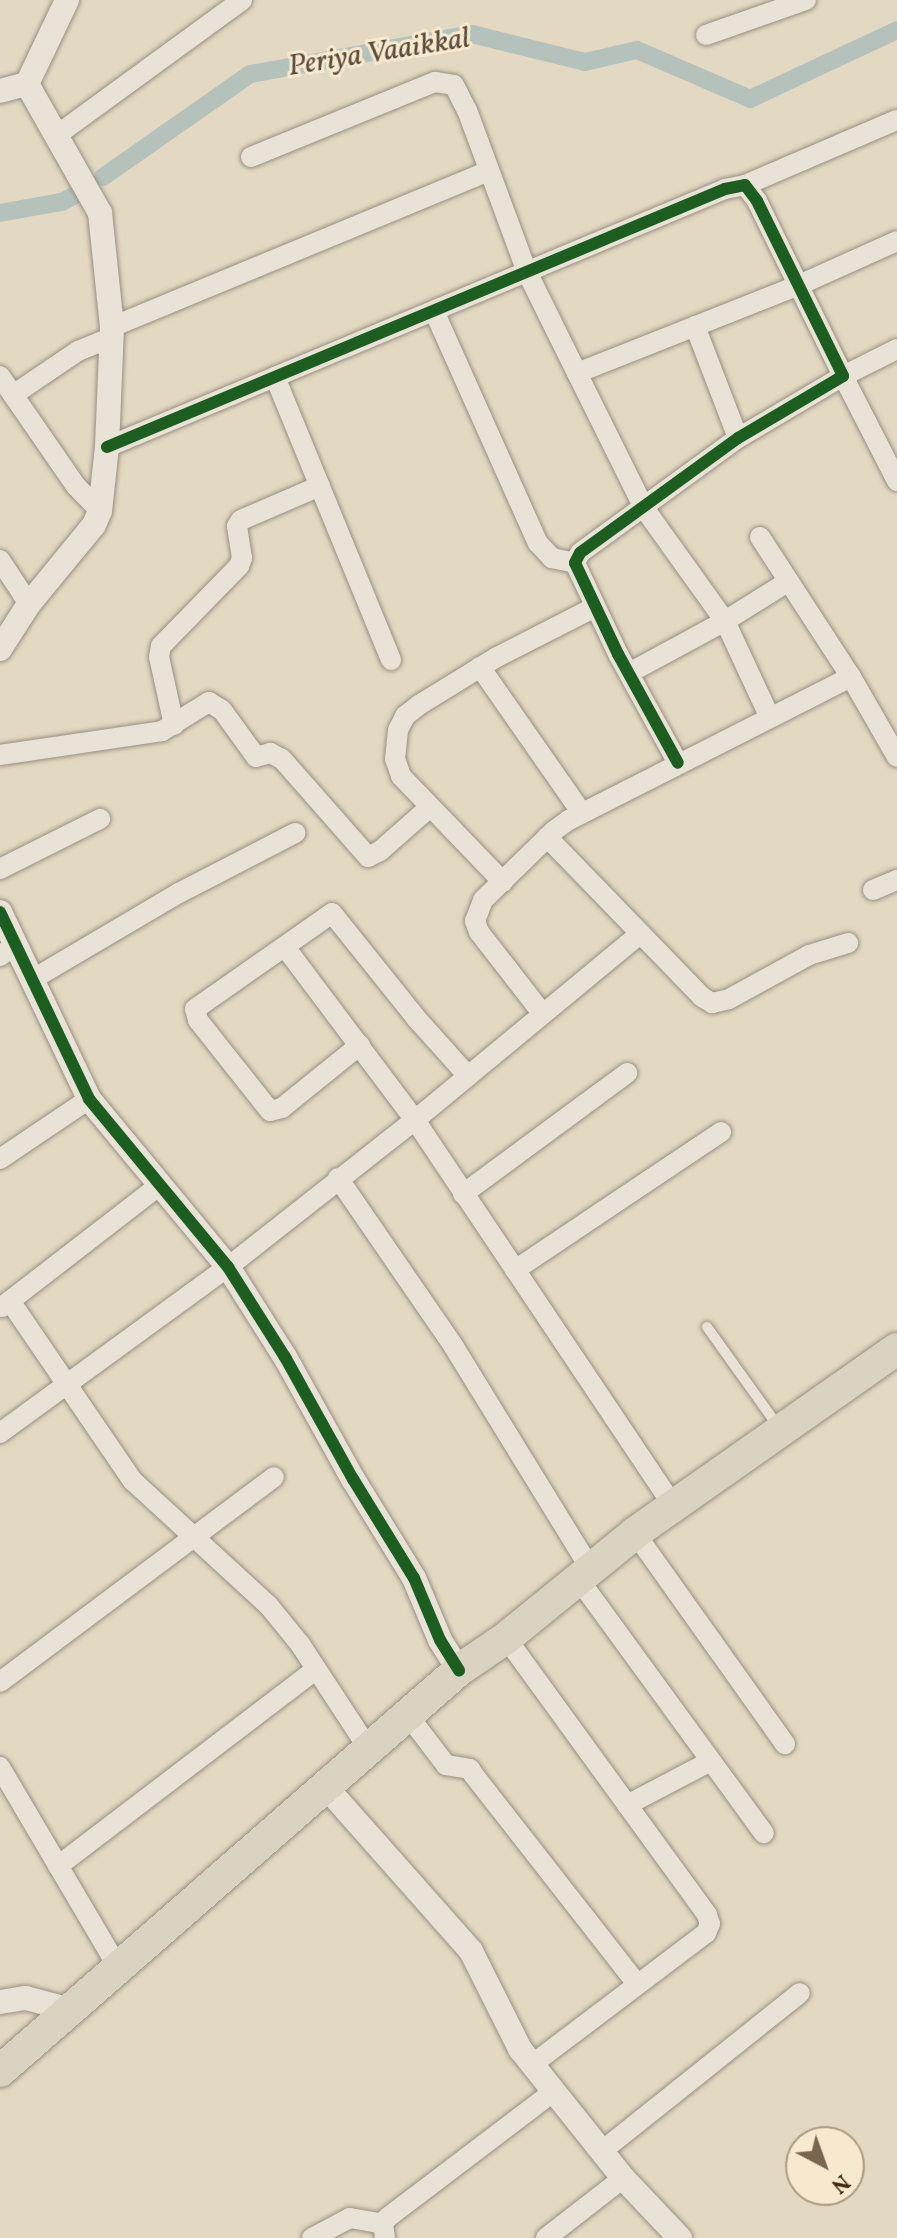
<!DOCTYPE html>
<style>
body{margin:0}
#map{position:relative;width:897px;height:2238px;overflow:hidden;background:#e3d8c2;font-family:Vollkorn,serif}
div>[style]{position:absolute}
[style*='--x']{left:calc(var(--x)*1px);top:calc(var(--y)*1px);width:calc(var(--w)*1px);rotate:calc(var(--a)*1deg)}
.canal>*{height:18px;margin:-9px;padding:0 9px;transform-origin:9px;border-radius:9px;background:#b5c2bc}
.roads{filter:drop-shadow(0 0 2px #998f81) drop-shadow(0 0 2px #998f81)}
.service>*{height:10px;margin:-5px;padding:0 5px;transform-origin:5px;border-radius:5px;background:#e8e2d7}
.minor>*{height:20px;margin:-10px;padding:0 10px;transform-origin:10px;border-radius:10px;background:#e8e2d7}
.tertiary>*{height:24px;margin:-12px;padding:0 12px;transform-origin:12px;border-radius:12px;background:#e8e2d7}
.primary>*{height:32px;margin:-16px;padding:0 16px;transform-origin:16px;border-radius:16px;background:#dbd3c2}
.cycleway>*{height:12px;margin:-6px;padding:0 6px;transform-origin:6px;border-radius:6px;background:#1b5e20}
span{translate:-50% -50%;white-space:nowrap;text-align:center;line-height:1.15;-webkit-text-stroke:6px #f6e9ce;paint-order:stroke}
.water-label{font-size:30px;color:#5a4b3c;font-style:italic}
.north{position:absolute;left:785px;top:2126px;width:80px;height:80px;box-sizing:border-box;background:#f6e9ce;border:2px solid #ae9b83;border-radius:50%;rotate:139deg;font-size:22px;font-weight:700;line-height:32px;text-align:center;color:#422712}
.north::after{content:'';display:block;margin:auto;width:28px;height:36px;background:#7a6550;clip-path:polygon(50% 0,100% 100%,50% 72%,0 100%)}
</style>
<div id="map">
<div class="canal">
<div style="--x:103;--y:177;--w:179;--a:-35"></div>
<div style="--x:250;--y:74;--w:226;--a:-10.2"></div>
<div style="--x:472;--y:34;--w:116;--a:13.9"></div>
<div style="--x:585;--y:62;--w:53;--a:-13"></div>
<div style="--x:637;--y:50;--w:123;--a:23.4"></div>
<div style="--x:750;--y:99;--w:162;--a:-25.1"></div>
<div style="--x:0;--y:213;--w:63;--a:-10.1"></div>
<div style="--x:62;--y:202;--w:15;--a:-28"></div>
</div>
<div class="roads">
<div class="service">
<div style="--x:707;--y:1327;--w:122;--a:54.4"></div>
</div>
<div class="minor">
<div style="--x:706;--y:35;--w:106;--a:-19.3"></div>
<div style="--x:57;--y:135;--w:229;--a:-36.1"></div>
<div style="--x:251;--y:157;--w:199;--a:-22.2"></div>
<div style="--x:435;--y:82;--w:19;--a:9"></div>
<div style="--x:454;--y:85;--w:28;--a:63"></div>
<div style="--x:467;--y:110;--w:173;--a:69.7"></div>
<div style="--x:527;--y:272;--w:113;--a:63.7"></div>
<div style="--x:577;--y:373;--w:151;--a:63.6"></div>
<div style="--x:644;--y:508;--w:139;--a:54.4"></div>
<div style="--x:725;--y:621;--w:105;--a:65.1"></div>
<div style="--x:745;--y:185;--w:165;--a:-23.2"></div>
<div style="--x:434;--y:311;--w:254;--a:65.9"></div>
<div style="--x:538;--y:543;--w:21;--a:47"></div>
<div style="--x:552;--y:558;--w:24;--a:12"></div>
<div style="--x:695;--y:326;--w:120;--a:69"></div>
<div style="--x:112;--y:327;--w:407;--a:-22.5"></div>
<div style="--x:897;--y:349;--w:60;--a:153.4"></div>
<div style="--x:843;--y:376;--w:118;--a:62.8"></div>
<div style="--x:577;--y:373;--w:239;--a:-21.6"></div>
<div style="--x:799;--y:285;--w:107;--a:-24.2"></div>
<div style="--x:0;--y:376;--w:134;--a:55.4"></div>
<div style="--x:76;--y:486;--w:35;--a:46"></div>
<div style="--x:275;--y:377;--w:306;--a:67.7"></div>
<div style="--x:13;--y:395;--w:78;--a:-34.1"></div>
<div style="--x:78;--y:351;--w:35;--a:-22"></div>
<div style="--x:107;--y:447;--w:670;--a:-22.66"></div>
<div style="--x:725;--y:189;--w:20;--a:-11"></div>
<div style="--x:745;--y:185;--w:20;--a:53"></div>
<div style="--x:757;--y:201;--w:195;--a:63.8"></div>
<div style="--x:843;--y:376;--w:122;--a:149.4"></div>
<div style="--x:738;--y:438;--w:195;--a:144"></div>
<div style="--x:580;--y:553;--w:11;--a:117"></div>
<div style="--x:575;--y:563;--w:101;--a:64.7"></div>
<div style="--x:618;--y:654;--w:124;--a:61.2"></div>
<div style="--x:760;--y:537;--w:167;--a:57"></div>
<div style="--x:851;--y:677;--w:92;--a:60.1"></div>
<div style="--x:0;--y:560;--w:53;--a:56.6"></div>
<div style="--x:480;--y:667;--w:178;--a:55.1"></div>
<div style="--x:629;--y:673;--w:109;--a:-28.4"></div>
<div style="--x:725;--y:621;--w:75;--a:-32"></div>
<div style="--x:174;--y:725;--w:70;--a:-102.4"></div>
<div style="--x:159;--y:657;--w:11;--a:-80"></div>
<div style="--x:161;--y:646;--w:112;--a:-45.7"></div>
<div style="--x:239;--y:566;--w:9;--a:-69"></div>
<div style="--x:242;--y:558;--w:32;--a:-99"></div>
<div style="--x:237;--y:526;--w:7;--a:-56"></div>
<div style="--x:241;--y:520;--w:86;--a:-23.3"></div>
<div style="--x:0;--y:755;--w:164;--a:-8.4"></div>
<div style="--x:162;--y:731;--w:55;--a:-31.7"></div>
<div style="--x:209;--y:702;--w:15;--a:32"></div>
<div style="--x:222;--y:710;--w:58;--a:54.1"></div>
<div style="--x:256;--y:757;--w:15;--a:-16"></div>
<div style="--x:270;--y:753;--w:13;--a:27"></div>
<div style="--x:282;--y:759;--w:130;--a:48.7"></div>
<div style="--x:368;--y:857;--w:13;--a:-27"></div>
<div style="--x:380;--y:851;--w:65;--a:-41.3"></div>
<div style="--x:547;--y:837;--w:223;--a:45.9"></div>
<div style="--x:702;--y:997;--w:12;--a:31"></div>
<div style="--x:712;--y:1003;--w:17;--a:-13"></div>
<div style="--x:729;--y:999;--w:91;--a:-28.8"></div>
<div style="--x:809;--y:955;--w:41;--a:-17.1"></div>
<div style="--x:0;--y:869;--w:112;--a:-26.6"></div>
<div style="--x:503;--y:882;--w:147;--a:-133.9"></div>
<div style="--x:401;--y:776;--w:18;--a:-109"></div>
<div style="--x:395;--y:759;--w:29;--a:-84"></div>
<div style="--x:398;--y:730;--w:16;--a:-63"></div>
<div style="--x:405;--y:716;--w:18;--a:-38"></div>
<div style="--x:419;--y:705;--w:92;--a:-31.6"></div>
<div style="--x:497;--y:657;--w:110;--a:-27"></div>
<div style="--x:873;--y:890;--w:26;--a:-23"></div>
<div style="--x:285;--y:947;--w:216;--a:53.1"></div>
<div style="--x:415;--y:1120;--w:464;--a:56.2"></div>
<div style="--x:0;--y:956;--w:21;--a:-35"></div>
<div style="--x:33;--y:979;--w:169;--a:-30.5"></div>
<div style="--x:179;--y:893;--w:131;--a:-27.3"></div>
<div style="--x:542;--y:1013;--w:103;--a:-127.9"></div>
<div style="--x:479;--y:932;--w:12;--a:-110"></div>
<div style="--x:475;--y:921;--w:22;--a:-69"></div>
<div style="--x:483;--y:900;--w:100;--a:-44.2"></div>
<div style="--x:555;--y:830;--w:17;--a:-36"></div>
<div style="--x:569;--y:820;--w:316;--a:-26.9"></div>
<div style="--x:360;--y:1045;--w:100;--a:141.1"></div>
<div style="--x:282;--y:1108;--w:12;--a:166"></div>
<div style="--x:270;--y:1111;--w:116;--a:-128.4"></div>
<div style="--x:198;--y:1020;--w:11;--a:-105"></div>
<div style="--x:195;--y:1009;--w:167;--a:-35"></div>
<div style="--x:332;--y:913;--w:134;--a:51.3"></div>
<div style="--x:416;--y:1018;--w:78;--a:48.1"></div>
<div style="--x:0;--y:1159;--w:107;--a:-34"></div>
<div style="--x:338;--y:1178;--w:205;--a:55.5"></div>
<div style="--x:454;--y:1347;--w:259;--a:58.4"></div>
<div style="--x:463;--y:1194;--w:204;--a:-36.4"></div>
<div style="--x:515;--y:1270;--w:248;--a:-33.8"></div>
<div style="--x:10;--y:1301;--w:218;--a:55.7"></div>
<div style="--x:133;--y:1481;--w:185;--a:42.6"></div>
<div style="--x:269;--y:1606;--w:49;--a:50.8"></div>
<div style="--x:300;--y:1644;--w:124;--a:56.8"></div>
<div style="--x:2;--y:1307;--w:200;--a:-37.7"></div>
<div style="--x:0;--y:1433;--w:282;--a:-36.1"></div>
<div style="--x:228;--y:1267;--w:238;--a:-38.2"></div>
<div style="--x:415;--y:1120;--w:292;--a:-39.6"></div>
<div style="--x:635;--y:1533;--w:259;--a:54.6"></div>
<div style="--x:577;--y:1577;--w:317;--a:53.9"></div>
<div style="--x:506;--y:1638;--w:342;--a:54"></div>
<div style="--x:707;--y:1915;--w:9;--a:72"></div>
<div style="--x:710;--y:1924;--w:10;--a:114"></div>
<div style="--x:706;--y:1933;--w:217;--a:142.9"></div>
<div style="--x:0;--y:1682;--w:342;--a:-36.8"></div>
<div style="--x:407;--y:1714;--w:64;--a:52.6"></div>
<div style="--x:446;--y:1765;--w:24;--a:9"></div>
<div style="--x:470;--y:1769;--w:6;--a:59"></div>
<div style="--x:473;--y:1774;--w:266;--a:52"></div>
<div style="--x:0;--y:1767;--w:231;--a:59.5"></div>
<div style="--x:627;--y:1805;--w:93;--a:-27.7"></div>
<div style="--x:58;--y:1866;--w:322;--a:-37.3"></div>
<div style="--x:602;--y:2151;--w:253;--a:-38.6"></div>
<div style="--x:312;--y:2238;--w:43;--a:-27.8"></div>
<div style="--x:350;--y:2218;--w:34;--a:10"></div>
<div style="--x:385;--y:2238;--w:14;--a:-98"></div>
<div style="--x:383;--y:2224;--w:7;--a:-56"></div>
<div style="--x:387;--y:2218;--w:208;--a:-37.2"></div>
<div style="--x:546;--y:2238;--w:98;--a:-37.9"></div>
</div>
<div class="tertiary">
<div style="--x:0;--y:91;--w:28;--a:-15"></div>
<div style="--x:27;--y:84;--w:93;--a:-64.5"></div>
<div style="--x:0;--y:649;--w:54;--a:-57.2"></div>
<div style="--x:29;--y:604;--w:102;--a:-50.6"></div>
<div style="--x:94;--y:525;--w:15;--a:-67"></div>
<div style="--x:100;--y:511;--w:64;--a:-83.8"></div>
<div style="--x:107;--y:447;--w:120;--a:-87.6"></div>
<div style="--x:112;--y:327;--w:115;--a:-96"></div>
<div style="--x:100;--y:213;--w:148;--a:-119.5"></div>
<div style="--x:0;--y:912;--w:207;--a:64.5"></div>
<div style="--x:89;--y:1099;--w:218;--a:50.4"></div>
<div style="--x:228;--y:1267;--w:107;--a:57.7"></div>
<div style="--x:285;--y:1357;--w:140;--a:60.9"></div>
<div style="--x:353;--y:1479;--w:116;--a:58.4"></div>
<div style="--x:414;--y:1578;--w:67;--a:67.2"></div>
<div style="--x:440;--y:1640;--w:36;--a:58"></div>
<div style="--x:325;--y:1786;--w:220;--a:48.5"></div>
<div style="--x:471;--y:1951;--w:110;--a:63.4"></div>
<div style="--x:520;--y:2049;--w:165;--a:51.4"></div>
<div style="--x:623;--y:2178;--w:83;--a:46.5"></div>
<div style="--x:0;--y:2002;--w:26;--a:-9"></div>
<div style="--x:26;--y:1998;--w:42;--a:15"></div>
</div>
<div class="primary">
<div style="--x:0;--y:2071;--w:609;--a:-41.14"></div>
<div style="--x:459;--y:1670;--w:57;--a:-34.2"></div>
<div style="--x:506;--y:1638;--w:166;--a:-39.1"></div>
<div style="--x:635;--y:1533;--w:320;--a:-35.1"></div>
</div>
</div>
<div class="cycleway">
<div style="--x:107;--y:447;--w:670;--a:-22.66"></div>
<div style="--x:725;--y:189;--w:20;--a:-11"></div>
<div style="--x:745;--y:185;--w:20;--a:53"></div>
<div style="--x:757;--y:201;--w:195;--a:63.8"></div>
<div style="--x:843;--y:376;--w:122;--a:149.4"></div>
<div style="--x:738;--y:438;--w:195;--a:144"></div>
<div style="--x:580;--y:553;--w:11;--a:117"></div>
<div style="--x:575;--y:563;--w:101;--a:64.7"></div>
<div style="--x:618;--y:654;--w:124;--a:61.2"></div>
<div style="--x:0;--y:912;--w:207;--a:64.5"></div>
<div style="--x:89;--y:1099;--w:218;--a:50.4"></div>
<div style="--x:228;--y:1267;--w:107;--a:57.7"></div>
<div style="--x:285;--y:1357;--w:140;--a:60.9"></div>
<div style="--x:353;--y:1479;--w:116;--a:58.4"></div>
<div style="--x:414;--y:1578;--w:67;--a:67.2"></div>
<div style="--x:440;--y:1640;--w:36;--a:58"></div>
</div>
<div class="water-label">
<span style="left:379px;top:53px;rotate:-9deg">Periya Vaaikkal</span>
</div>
<div class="north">N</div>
</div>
